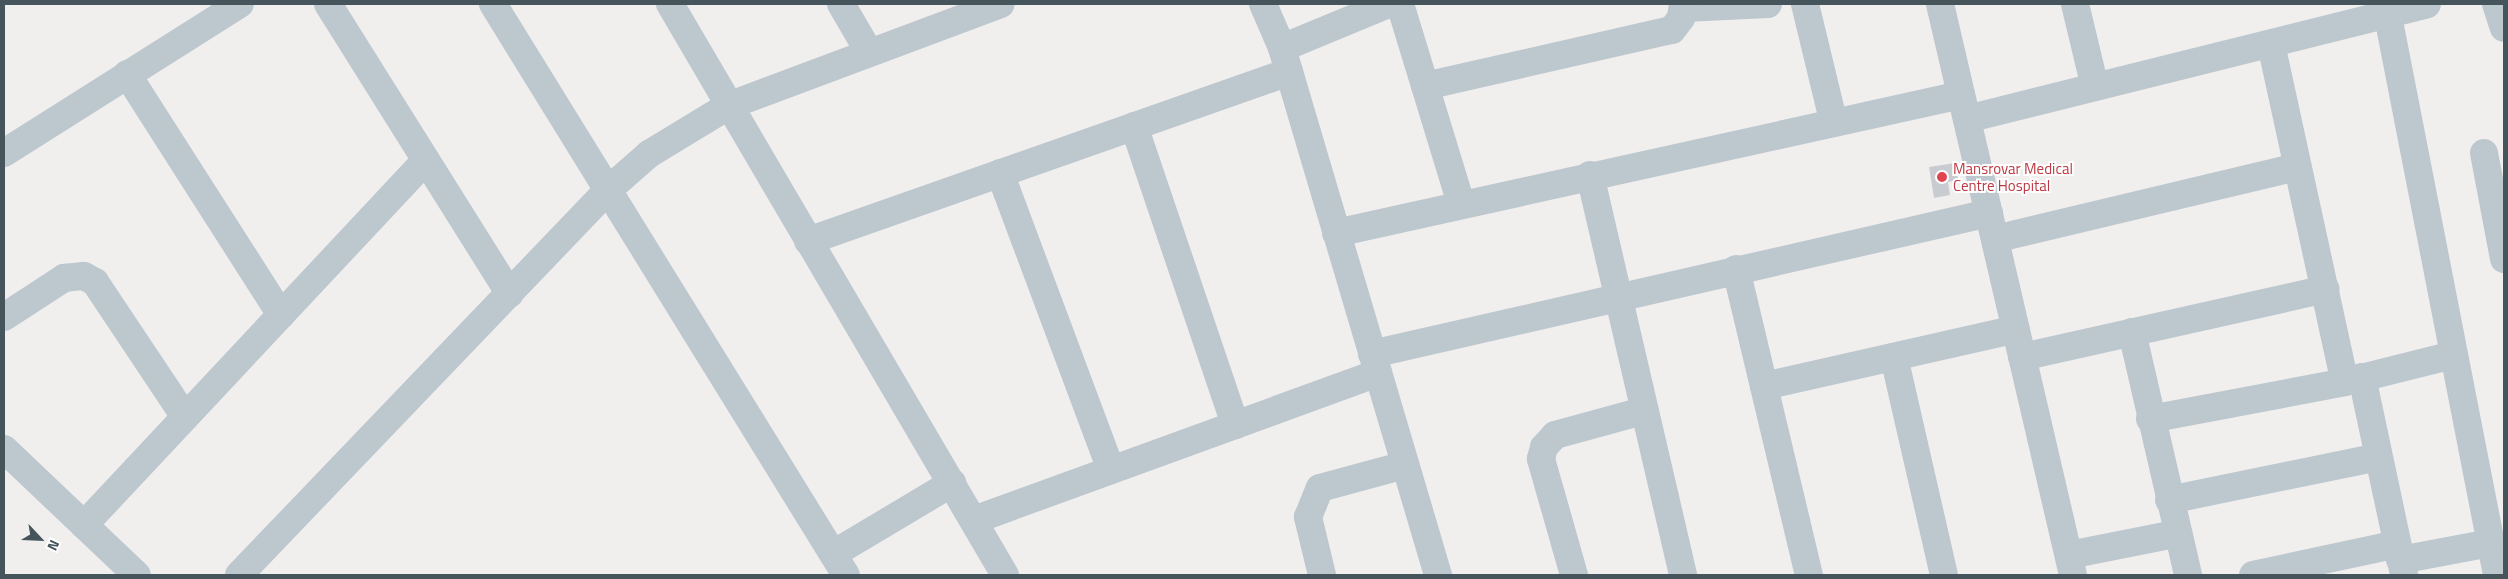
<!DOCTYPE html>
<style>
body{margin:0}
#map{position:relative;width:2508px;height:579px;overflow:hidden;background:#f1eeee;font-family:"Titillium Web",sans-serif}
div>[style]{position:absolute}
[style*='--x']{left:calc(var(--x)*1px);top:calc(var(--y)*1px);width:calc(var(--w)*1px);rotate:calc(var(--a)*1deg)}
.building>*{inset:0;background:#c8ccd1}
.minor>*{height:28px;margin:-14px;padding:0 14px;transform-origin:14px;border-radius:14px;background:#bcc7ce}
.dots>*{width:14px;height:14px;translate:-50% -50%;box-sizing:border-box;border:2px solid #fff;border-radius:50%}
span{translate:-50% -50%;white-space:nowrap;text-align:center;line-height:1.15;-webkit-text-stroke:4px #fff;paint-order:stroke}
.health-label{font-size:15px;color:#be3a42}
.left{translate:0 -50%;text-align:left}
.frame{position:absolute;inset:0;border:5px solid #46545c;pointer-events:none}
.north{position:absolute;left:15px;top:514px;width:50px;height:50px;-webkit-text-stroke:4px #fff;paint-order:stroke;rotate:115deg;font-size:14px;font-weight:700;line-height:20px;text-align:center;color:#46545c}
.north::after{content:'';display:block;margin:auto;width:18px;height:22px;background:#46545c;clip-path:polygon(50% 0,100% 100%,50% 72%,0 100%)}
</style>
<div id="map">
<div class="building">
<div style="clip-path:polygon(1955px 163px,1958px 180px,1948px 182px,1950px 195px,1934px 198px,1929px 167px)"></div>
</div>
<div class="minor">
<div style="--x:328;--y:4;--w:342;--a:57.9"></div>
<div style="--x:493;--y:4;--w:671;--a:58.28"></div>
<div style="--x:670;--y:4;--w:662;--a:59.6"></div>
<div style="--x:841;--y:4;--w:56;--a:59.7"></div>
<div style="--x:1263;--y:4;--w:48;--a:66.6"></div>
<div style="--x:1282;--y:48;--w:550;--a:73.51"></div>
<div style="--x:1400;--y:4;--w:209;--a:73"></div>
<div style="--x:1805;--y:4;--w:119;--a:76.4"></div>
<div style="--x:1940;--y:4;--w:586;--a:76.89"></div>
<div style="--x:2075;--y:4;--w:85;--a:76.5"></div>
<div style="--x:2496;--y:4;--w:25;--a:72"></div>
<div style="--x:1684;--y:8;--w:84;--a:-2.7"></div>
<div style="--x:2387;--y:11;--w:575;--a:78.96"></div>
<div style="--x:2271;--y:44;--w:346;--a:77.7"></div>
<div style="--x:1282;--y:48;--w:115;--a:-22.5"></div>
<div style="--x:127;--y:74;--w:286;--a:57.4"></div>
<div style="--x:1425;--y:86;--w:253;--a:-12.8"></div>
<div style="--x:1672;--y:30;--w:15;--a:-53"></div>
<div style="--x:1681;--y:18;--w:14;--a:-82"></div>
<div style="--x:1967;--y:119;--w:474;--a:-14"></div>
<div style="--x:1134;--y:126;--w:316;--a:71.3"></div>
<div style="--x:4;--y:153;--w:279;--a:-32.3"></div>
<div style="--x:2484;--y:153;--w:108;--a:79.3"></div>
<div style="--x:1000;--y:173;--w:317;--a:69.5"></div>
<div style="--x:1590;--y:175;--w:411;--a:76.9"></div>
<div style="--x:1336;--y:233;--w:640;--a:-12.45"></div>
<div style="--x:1995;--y:239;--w:311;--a:-13.4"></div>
<div style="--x:808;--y:241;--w:510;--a:-19.36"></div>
<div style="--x:1736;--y:269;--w:315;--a:76.6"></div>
<div style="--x:4;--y:317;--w:72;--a:-33"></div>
<div style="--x:64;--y:278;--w:20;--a:-6"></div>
<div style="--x:84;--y:276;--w:13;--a:29"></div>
<div style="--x:95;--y:282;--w:162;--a:56.3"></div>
<div style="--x:2132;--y:332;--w:249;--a:77"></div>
<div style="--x:1372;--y:354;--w:633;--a:-12.87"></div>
<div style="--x:1894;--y:357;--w:224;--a:77.1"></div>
<div style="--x:2022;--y:357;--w:311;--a:-12.6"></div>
<div style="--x:2362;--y:377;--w:202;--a:78"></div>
<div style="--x:1764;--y:386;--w:258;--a:-12.7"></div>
<div style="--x:2150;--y:419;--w:198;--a:-10.7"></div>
<div style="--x:2345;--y:382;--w:111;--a:-14"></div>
<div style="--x:4;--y:449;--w:183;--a:43.5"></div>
<div style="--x:2169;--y:500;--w:214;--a:-11.6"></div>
<div style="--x:974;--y:520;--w:430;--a:-20"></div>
<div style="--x:84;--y:525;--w:500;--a:-46.86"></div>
<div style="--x:833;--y:554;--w:139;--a:-30.8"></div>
<div style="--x:2069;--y:555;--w:108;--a:-11.2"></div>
<div style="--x:2400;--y:560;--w:92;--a:-10.7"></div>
<div style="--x:239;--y:575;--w:533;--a:-46.22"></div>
<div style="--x:608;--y:190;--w:55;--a:-41.3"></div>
<div style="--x:649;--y:154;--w:92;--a:-31.3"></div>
<div style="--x:728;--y:106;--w:291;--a:-20.5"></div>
<div style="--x:1322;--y:575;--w:60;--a:-103.6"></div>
<div style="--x:1308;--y:517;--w:31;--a:-68"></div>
<div style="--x:1320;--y:488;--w:88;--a:-15.1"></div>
<div style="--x:1574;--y:575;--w:121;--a:-105.9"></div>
<div style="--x:1541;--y:459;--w:12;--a:-76"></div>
<div style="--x:1544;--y:447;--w:16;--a:-47"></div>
<div style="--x:1555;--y:435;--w:91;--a:-15.3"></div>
<div style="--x:2253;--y:575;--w:147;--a:-12.1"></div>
</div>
<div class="dots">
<div style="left:1942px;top:177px;background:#e0444e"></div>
</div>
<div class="health-label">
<span class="left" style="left:1953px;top:177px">Mansrovar Medical<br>Centre Hospital</span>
</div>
<div class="frame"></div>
<div class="north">N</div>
</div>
